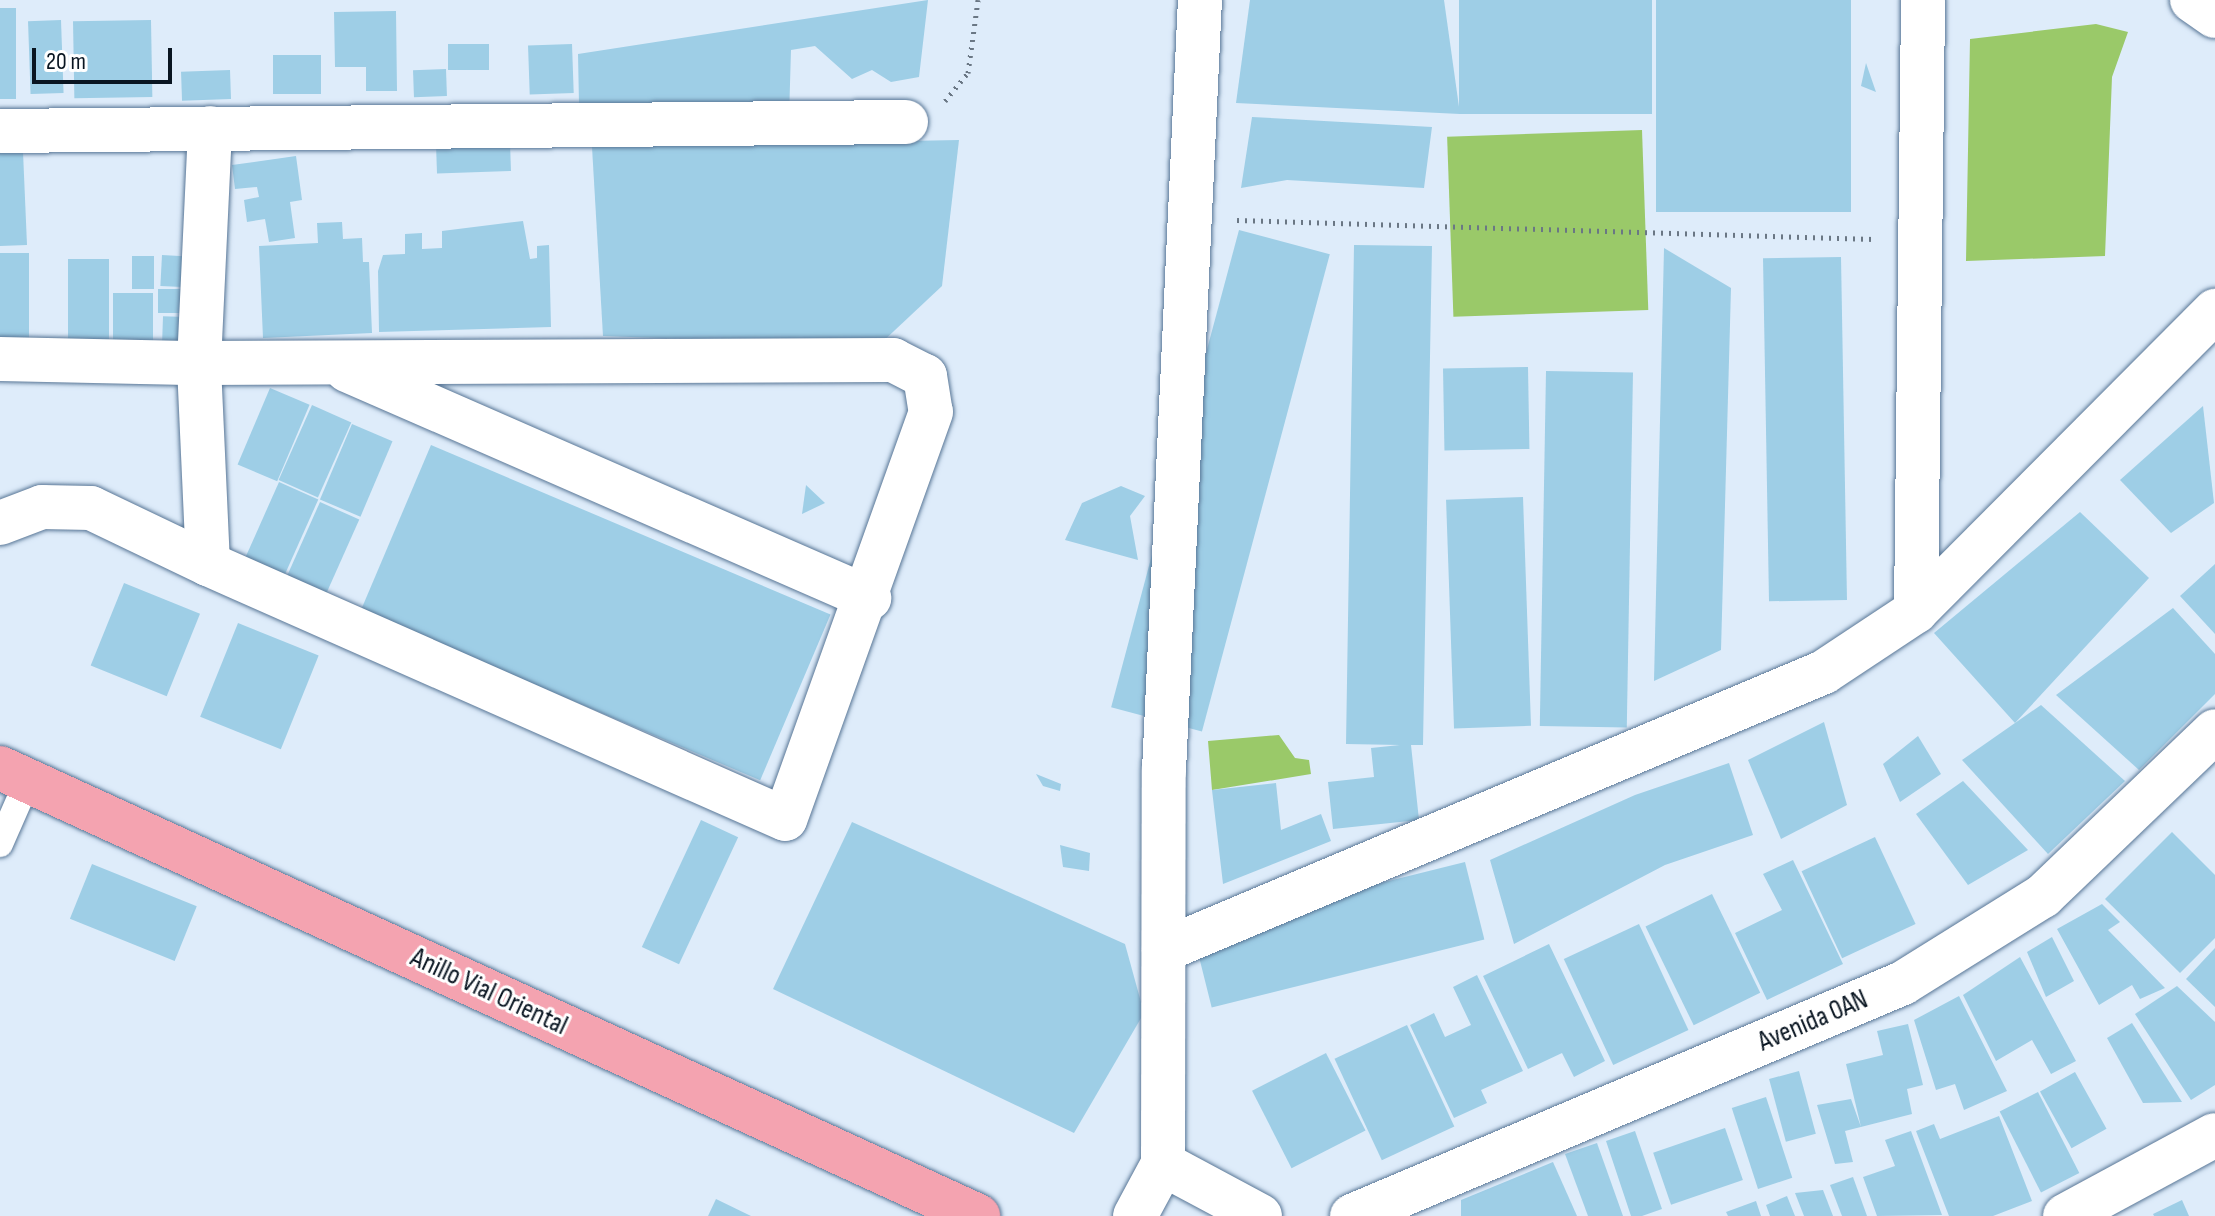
<!DOCTYPE html>
<style>
body{margin:0}
#map{position:relative;width:2215px;height:1216px;overflow:hidden;background:#deecfa;font-family:"Sofia Sans Condensed",sans-serif}
div>[style]{position:absolute}
[style*='--x']{left:calc(var(--x)*1px);top:calc(var(--y)*1px);width:calc(var(--w)*1px);rotate:calc(var(--a)*1deg)}
.green>*{inset:0;background:#9ac969;transform-origin:0 0}
.building>*{inset:0;background:#9ecee6;transform-origin:0 0}
.path>*{height:5px;margin-top:-2.5px;transform-origin:0;background:repeating-linear-gradient(90deg,#6a7784 0 2px,transparent 0 8px)}
.roads{filter:drop-shadow(0 0 2px #587696) drop-shadow(0 0 2px #587696)}
.service>*{height:26px;margin:-13px;padding:0 13px;transform-origin:13px;border-radius:13px;background:#fff}
.minor>*{height:44px;margin:-22px;padding:0 22px;transform-origin:22px;border-radius:22px;background:#fff}
.tertiary>*{height:44px;margin:-22px;padding:0 22px;transform-origin:22px;border-radius:22px;background:#fff}
.trunk>*{height:44px;margin:-22px;padding:0 22px;transform-origin:22px;border-radius:22px;background:#f4a3b0}
span{translate:-50% -50%;white-space:nowrap;text-align:center;line-height:1.15;-webkit-text-stroke:6px #fff;paint-order:stroke}
.street-label{font-size:28px;color:#091521}
.scale{position:absolute;left:32px;top:48px;width:140px;height:36px;box-sizing:border-box;border:4px solid #091521;border-top:0;padding-left:10px;font-size:24px;line-height:28px;white-space:nowrap;color:#091521;-webkit-text-stroke:6px #fff;paint-order:stroke}
</style>
<div id="map">
<div class="green">
<div style="clip-path:polygon(2096px 24px,2128px 32px,2112px 77px,2105px 256px,1966px 261px,1970px 39px)"></div>
<div style="left:1642px;top:130px;width:180px;height:195px;rotate:88deg"></div>
<div style="clip-path:polygon(1279px 735px,1295px 758px,1309px 760px,1311px 774px,1212px 790px,1208px 741px)"></div>
</div>
<div class="building">
<div style="clip-path:polygon(928px 0,919px 77px,891px 82px,872px 70px,852px 79px,815px 46px,791px 50px,789px 118px,579px 104px,578px 54px)"></div>
<div style="clip-path:polygon(1250px 0,1444px 0,1460px 114px,1236px 103px)"></div>
<div style="left:1459px;top:0;width:193px;height:114px"></div>
<div style="left:1656px;top:0;width:195px;height:212px"></div>
<div style="left:0;top:8px;width:16px;height:91px"></div>
<div style="clip-path:polygon(396px 11px,397px 91px,366px 91px,366px 67px,335px 67px,334px 12px)"></div>
<div style="left:61px;top:20px;width:73px;height:33px;rotate:88deg"></div>
<div style="left:151px;top:20px;width:77px;height:78px;rotate:89deg"></div>
<div style="left:489px;top:44px;width:26px;height:41px;rotate:90deg"></div>
<div style="left:572px;top:44px;width:49px;height:44px;rotate:88deg"></div>
<div style="left:321px;top:55px;width:39px;height:48px;rotate:90deg"></div>
<div style="clip-path:polygon(1866px 63px,1876px 92px,1861px 86px)"></div>
<div style="left:446px;top:69px;width:27px;height:33px;rotate:88deg"></div>
<div style="left:230px;top:70px;width:29px;height:49px;rotate:88deg"></div>
<div style="clip-path:polygon(1252px 117px,1432px 127px,1424px 188px,1287px 180px,1241px 188px)"></div>
<div style="clip-path:polygon(959px 140px,942px 286px,878px 346px,603px 336px,592px 147px)"></div>
<div style="left:510px;top:143px;width:28px;height:74px;rotate:88deg"></div>
<div style="clip-path:polygon(23px 152px,27px 245px,0 246px,0 153px)"></div>
<div style="clip-path:polygon(296px 156px,302px 200px,290px 202px,295px 238px,269px 242px,265px 219px,247px 222px,244px 200px,259px 197px,257px 187px,235px 189px,232px 165px)"></div>
<div style="clip-path:polygon(523px 221px,530px 259px,537px 258px,537px 246px,549px 245px,551px 327px,379px 332px,378px 271px,383px 255px,405px 254px,405px 234px,422px 233px,422px 249px,442px 248px,442px 231px)"></div>
<div style="clip-path:polygon(342px 222px,343px 239px,362px 238px,363px 262px,369px 262px,372px 333px,263px 338px,259px 246px,318px 243px,317px 223px)"></div>
<div style="left:1239px;top:230px;width:94px;height:494px;rotate:15deg"></div>
<div style="clip-path:polygon(1354px 245px,1432px 246px,1423px 745px,1411px 745px,1419px 820px,1333px 829px,1328px 782px,1374px 777px,1371px 748px,1400px 745px,1346px 744px)"></div>
<div style="clip-path:polygon(1664px 248px,1731px 288px,1721px 650px,1654px 681px)"></div>
<div style="left:0;top:253px;width:29px;height:89px"></div>
<div style="left:162px;top:255px;width:22px;height:31px;rotate:3deg"></div>
<div style="left:154px;top:256px;width:33px;height:22px;rotate:90deg"></div>
<div style="left:1841px;top:257px;width:343px;height:78px;rotate:89deg"></div>
<div style="left:68px;top:259px;width:41px;height:82px"></div>
<div style="left:158px;top:289px;width:26px;height:24px"></div>
<div style="left:113px;top:293px;width:40px;height:54px"></div>
<div style="left:186px;top:317px;width:28px;height:23px;rotate:92deg"></div>
<div style="left:1528px;top:367px;width:82px;height:85px;rotate:89deg"></div>
<div style="left:1546px;top:371px;width:87px;height:355px;rotate:1deg"></div>
<div style="left:270px;top:388px;width:43px;height:83px;rotate:23deg"></div>
<div style="left:312px;top:405px;width:43px;height:82px;rotate:24deg"></div>
<div style="clip-path:polygon(2203px 406px,2214px 503px,2171px 533px,2120px 480px)"></div>
<div style="left:352px;top:424px;width:44px;height:82px;rotate:23deg"></div>
<div style="left:431px;top:445px;width:434px;height:180px;rotate:23deg"></div>
<div style="left:279px;top:482px;width:43px;height:83px;rotate:24deg"></div>
<div style="clip-path:polygon(806px 485px,825px 503px,802px 514px)"></div>
<div style="clip-path:polygon(1121px 486px,1145px 496px,1130px 516px,1138px 560px,1065px 540px,1082px 503px)"></div>
<div style="left:1523px;top:497px;width:229px;height:77px;rotate:88deg"></div>
<div style="left:320px;top:502px;width:43px;height:83px;rotate:24deg"></div>
<div style="clip-path:polygon(2080px 512px,2149px 578px,2015px 723px,1934px 633px)"></div>
<div style="clip-path:polygon(2215px 564px,2215px 634px,2180px 596px)"></div>
<div style="left:124px;top:583px;width:82px;height:89px;rotate:22deg"></div>
<div style="clip-path:polygon(2173px 608px,2215px 654px,2215px 694px,2139px 770px,2056px 695px)"></div>
<div style="left:238px;top:623px;width:87px;height:101px;rotate:22deg"></div>
<div style="clip-path:polygon(2041px 705px,2125px 781px,2048px 854px,1962px 760px)"></div>
<div style="clip-path:polygon(1824px 722px,1847px 805px,1781px 839px,1748px 760px)"></div>
<div style="clip-path:polygon(1918px 736px,1941px 774px,1900px 802px,1883px 764px)"></div>
<div style="clip-path:polygon(1729px 763px,1753px 835px,1665px 865px,1514px 944px,1490px 860px,1635px 795px)"></div>
<div style="clip-path:polygon(1036px 774px,1061px 784px,1060px 791px,1043px 786px)"></div>
<div style="clip-path:polygon(1963px 781px,2028px 850px,1968px 885px,1916px 814px)"></div>
<div style="clip-path:polygon(1276px 783px,1281px 830px,1321px 814px,1331px 841px,1223px 884px,1212px 790px)"></div>
<div style="left:701px;top:820px;width:41px;height:140px;rotate:25deg"></div>
<div style="clip-path:polygon(852px 822px,1125px 944px,1144px 1013px,1074px 1133px,773px 989px)"></div>
<div style="clip-path:polygon(2172px 832px,2215px 875px,2215px 938px,2180px 973px,2105px 899px)"></div>
<div style="left:1875px;top:837px;width:96px;height:81px;rotate:65deg"></div>
<div style="clip-path:polygon(1060px 845px,1090px 853px,1089px 871px,1063px 867px)"></div>
<div style="clip-path:polygon(1793px 860px,1843px 964px,1767px 1000px,1735px 933px,1782px 910px,1763px 874px)"></div>
<div style="left:1465px;top:862px;width:80px;height:281px;rotate:76deg"></div>
<div style="left:92px;top:864px;width:113px;height:59px;rotate:22deg"></div>
<div style="left:1712px;top:894px;width:110px;height:74px;rotate:64deg"></div>
<div style="clip-path:polygon(2102px 904px,2120px 922px,2108px 930px,2165px 988px,2140px 999px,2132px 985px,2099px 1005px,2057px 929px)"></div>
<div style="left:1639px;top:924px;width:117px;height:83px;rotate:65deg"></div>
<div style="clip-path:polygon(2052px 937px,2074px 981px,2046px 997px,2027px 952px)"></div>
<div style="clip-path:polygon(1549px 944px,1605px 1061px,1574px 1077px,1562px 1053px,1528px 1069px,1483px 976px)"></div>
<div style="clip-path:polygon(2215px 948px,2215px 1007px,2186px 979px)"></div>
<div style="clip-path:polygon(2020px 957px,2076px 1061px,2051px 1074px,2032px 1040px,1996px 1061px,1963px 995px)"></div>
<div style="clip-path:polygon(1477px 975px,1523px 1071px,1481px 1090px,1487px 1103px,1454px 1118px,1410px 1025px,1434px 1013px,1445px 1037px,1471px 1025px,1453px 987px)"></div>
<div style="clip-path:polygon(2177px 986px,2215px 1022px,2215px 1085px,2191px 1100px,2135px 1014px)"></div>
<div style="clip-path:polygon(1959px 996px,2007px 1091px,1964px 1110px,1955px 1084px,1936px 1090px,1914px 1020px)"></div>
<div style="clip-path:polygon(2132px 1023px,2182px 1102px,2143px 1103px,2107px 1038px)"></div>
<div style="clip-path:polygon(1908px 1024px,1923px 1085px,1907px 1089px,1912px 1114px,1845px 1131px,1853px 1162px,1835px 1164px,1817px 1105px,1851px 1099px,1861px 1127px,1846px 1064px,1883px 1055px,1877px 1031px)"></div>
<div style="left:1407px;top:1025px;width:112px;height:80px;rotate:65deg"></div>
<div style="left:1326px;top:1053px;width:87px;height:83px;rotate:63deg"></div>
<div style="left:1799px;top:1071px;width:65px;height:31px;rotate:75deg"></div>
<div style="left:2075px;top:1072px;width:65px;height:40px;rotate:61deg"></div>
<div style="left:2038px;top:1092px;width:91px;height:43px;rotate:63deg"></div>
<div style="left:1766px;top:1097px;width:85px;height:36px;rotate:72deg"></div>
<div style="clip-path:polygon(1999px 1116px,2032px 1201px,1993px 1216px,1949px 1216px,1916px 1131px,1934px 1124px,1940px 1139px)"></div>
<div style="left:1725px;top:1128px;width:55px;height:76px;rotate:71deg"></div>
<div style="clip-path:polygon(1635px 1131px,1662px 1209px,1642px 1216px,1631px 1216px,1606px 1141px)"></div>
<div style="clip-path:polygon(1911px 1131px,1942px 1215px,1877px 1216px,1863px 1177px,1895px 1166px,1885px 1140px)"></div>
<div style="clip-path:polygon(1597px 1143px,1623px 1216px,1588px 1216px,1565px 1154px)"></div>
<div style="clip-path:polygon(1553px 1162px,1577px 1216px,1461px 1216px,1461px 1200px)"></div>
<div style="clip-path:polygon(1853px 1177px,1867px 1216px,1842px 1216px,1830px 1185px)"></div>
<div style="clip-path:polygon(1823px 1190px,1833px 1216px,1804px 1216px,1795px 1193px)"></div>
<div style="clip-path:polygon(1787px 1196px,1795px 1216px,1770px 1216px,1766px 1205px)"></div>
<div style="clip-path:polygon(716px 1199px,751px 1216px,708px 1216px)"></div>
<div style="clip-path:polygon(2182px 1200px,2189px 1216px,2154px 1216px,2153px 1214px)"></div>
<div style="clip-path:polygon(1756px 1201px,1761px 1216px,1728px 1216px,1726px 1212px)"></div>
</div>
<div class="path">
<div style="--x:945;--y:101;--w:36;--a:-51"></div>
<div style="--x:968;--y:73;--w:74;--a:-82.2"></div>
<div style="--x:1237;--y:220;--w:637;--a:1.71"></div>
</div>
<div class="roads">
<div class="service">
<div style="--x:0;--y:844;--w:70;--a:-66.4"></div>
</div>
<div class="minor">
<div style="--x:2192;--y:0;--w:28;--a:35"></div>
<div style="--x:0;--y:131;--w:906;--a:-0.57"></div>
<div style="--x:0;--y:359;--w:199;--a:1.2"></div>
<div style="--x:199;--y:363;--w:694;--a:-0.25"></div>
<div style="--x:893;--y:360;--w:36;--a:27"></div>
<div style="--x:925;--y:376;--w:36;--a:81"></div>
<div style="--x:931;--y:412;--w:432;--a:109.7"></div>
<div style="--x:785;--y:819;--w:631;--a:-156.16"></div>
<div style="--x:208;--y:564;--w:201;--a:-92.6"></div>
<div style="--x:199;--y:363;--w:235;--a:-87.3"></div>
<div style="--x:347;--y:370;--w:570;--a:23.59"></div>
<div style="--x:0;--y:523;--w:45;--a:-20.9"></div>
<div style="--x:42;--y:507;--w:49;--a:1.2"></div>
<div style="--x:91;--y:508;--w:130;--a:25.6"></div>
<div style="--x:1916;--y:611;--w:611;--a:-89.34"></div>
<div style="--x:1164;--y:950;--w:716;--a:-22.84"></div>
<div style="--x:1824;--y:672;--w:110;--a:-33.5"></div>
<div style="--x:1916;--y:611;--w:424;--a:-45.1"></div>
<div style="--x:1163;--y:1164;--w:110;--a:28.2"></div>
<div style="--x:1352;--y:1216;--w:598;--a:-22.92"></div>
<div style="--x:1903;--y:983;--w:165;--a:-31.9"></div>
<div style="--x:2043;--y:896;--w:238;--a:-43.8"></div>
<div style="--x:2065;--y:1216;--w:170;--a:-28.4"></div>
</div>
<div class="tertiary">
<div style="--x:1135;--y:1216;--w:59;--a:-61.7"></div>
<div style="--x:1163;--y:1164;--w:393;--a:-89.9"></div>
<div style="--x:1164;--y:771;--w:772;--a:-87.33"></div>
</div>
<div class="trunk">
<div style="--x:0;--y:768;--w:1076;--a:24.61"></div>
</div>
</div>
<div class="street-label">
<span style="left:489px;top:992px;rotate:25deg">Anillo Vial Oriental</span>
<span style="left:1813px;top:1021px;rotate:-23deg">Avenida 0AN</span>
</div>
<div class="scale">20 m</div>
</div>
